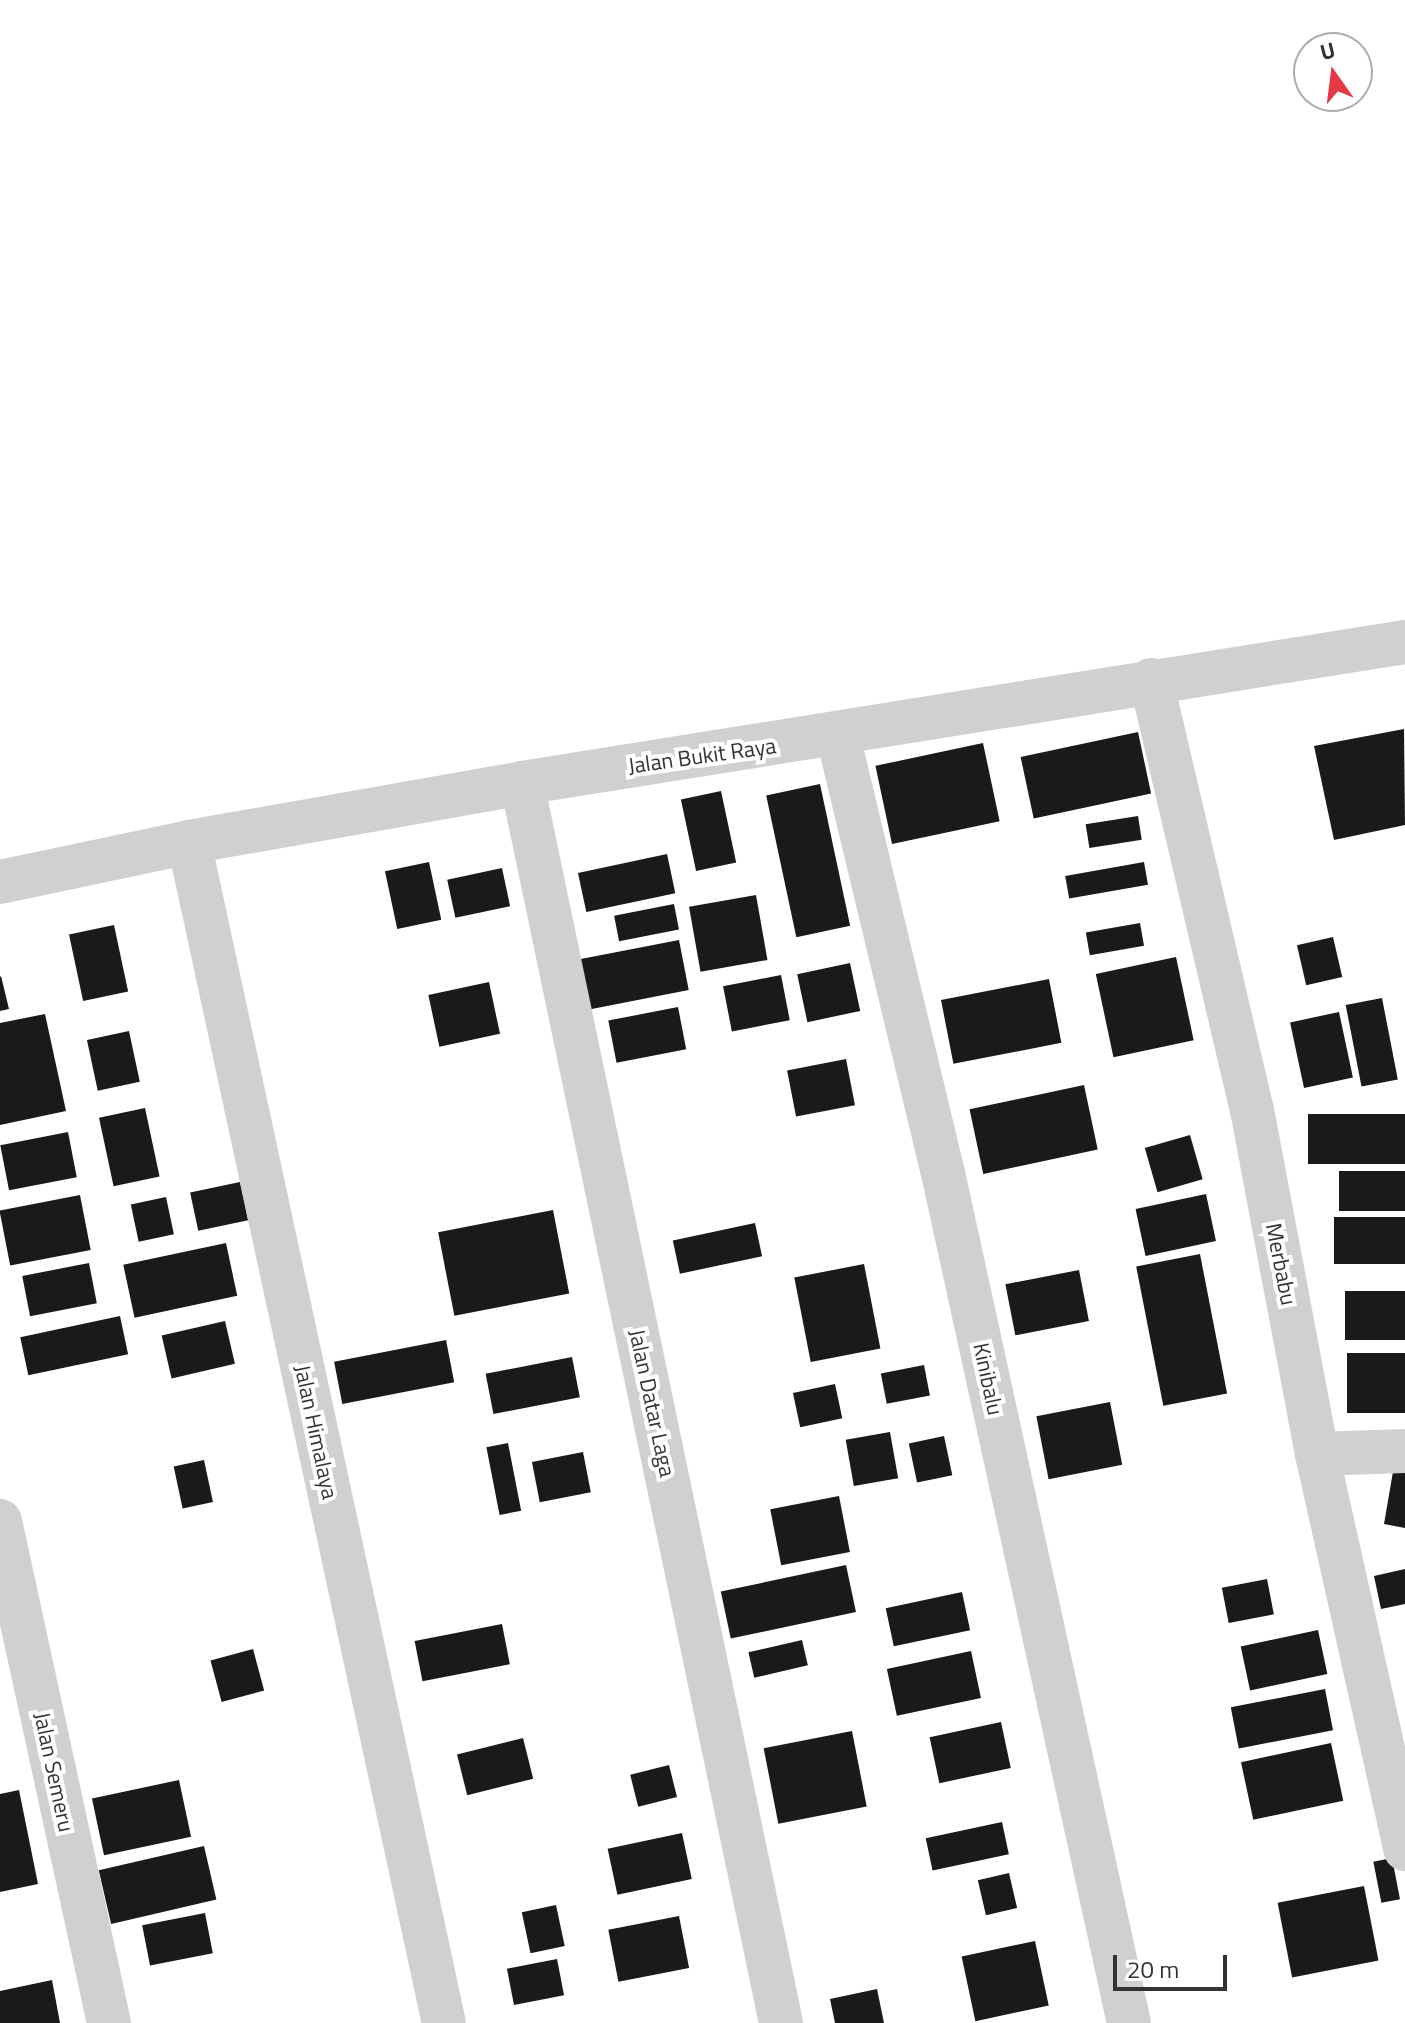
<!DOCTYPE html>
<style>
body{margin:0}
#map{position:relative;width:1405px;height:2023px;overflow:hidden;background:#fff;font-family:"Titillium Web",sans-serif}
div>[style]{position:absolute}
[style*='--x']{left:calc(var(--x)*1px);top:calc(var(--y)*1px);width:calc(var(--w)*1px);rotate:calc(var(--a)*1deg)}
.building>*{inset:0;background:#1a1a1a;transform-origin:0 0}
.minor>*{height:44px;margin:-22px;padding:0 22px;transform-origin:22px;border-radius:22px;background:#d0d0d0}
span{translate:-50% -50%;white-space:nowrap;text-align:center;line-height:1.15;-webkit-text-stroke:8px #fff;paint-order:stroke}
.street-label{font-size:22px;color:#333}
.north{position:absolute;left:1293px;top:32px;width:80px;height:80px;box-sizing:border-box;background:#fff;border:2px solid #adadad;border-radius:50%;rotate:346deg;font-size:22px;font-weight:700;line-height:32px;text-align:center;color:#333}
.north::after{content:'';display:block;margin:auto;width:28px;height:36px;background:#e63946;clip-path:polygon(50% 0,100% 100%,50% 72%,0 100%)}
.scale{position:absolute;left:1113px;top:1955px;width:114px;height:36px;box-sizing:border-box;border:4px solid #333;border-top:0;padding-left:10px;font-size:24px;line-height:28px;white-space:nowrap;color:#333;-webkit-text-stroke:6px #fff;paint-order:stroke}
</style>
<div id="map">
<div class="building">
<div style="clip-path:polygon(1404px 729px,1405px 825px,1334px 840px,1314px 746px)"></div>
<div style="left:1138px;top:732px;width:63px;height:120px;rotate:78deg"></div>
<div style="left:983px;top:743px;width:80px;height:110px;rotate:78deg"></div>
<div style="left:820px;top:784px;width:145px;height:55px;rotate:78deg"></div>
<div style="left:721px;top:791px;width:73px;height:41px;rotate:78deg"></div>
<div style="left:1138px;top:816px;width:24px;height:53px;rotate:81deg"></div>
<div style="left:667px;top:854px;width:40px;height:91px;rotate:78deg"></div>
<div style="left:429px;top:862px;width:59px;height:45px;rotate:78deg"></div>
<div style="left:1144px;top:862px;width:23px;height:80px;rotate:80deg"></div>
<div style="left:502px;top:868px;width:39px;height:56px;rotate:78deg"></div>
<div style="left:756px;top:895px;width:66px;height:68px;rotate:80deg"></div>
<div style="left:674px;top:904px;width:26px;height:61px;rotate:79deg"></div>
<div style="left:1140px;top:923px;width:23px;height:55px;rotate:80deg"></div>
<div style="left:114px;top:925px;width:68px;height:46px;rotate:78deg"></div>
<div style="left:1333px;top:937px;width:41px;height:37px;rotate:77deg"></div>
<div style="left:679px;top:940px;width:51px;height:104px;rotate:79deg"></div>
<div style="left:1176px;top:957px;width:85px;height:82px;rotate:78deg"></div>
<div style="left:850px;top:963px;width:49px;height:54px;rotate:78deg"></div>
<div style="left:781px;top:975px;width:46px;height:59px;rotate:79deg"></div>
<div style="clip-path:polygon(1px 976px,9px 1009px,0 1011px,0 977px)"></div>
<div style="left:1049px;top:979px;width:65px;height:110px;rotate:79deg"></div>
<div style="left:489px;top:982px;width:53px;height:62px;rotate:78deg"></div>
<div style="left:1382px;top:998px;width:83px;height:37px;rotate:79deg"></div>
<div style="left:678px;top:1007px;width:43px;height:71px;rotate:79deg"></div>
<div style="left:1339px;top:1012px;width:67px;height:50px;rotate:78deg"></div>
<div style="clip-path:polygon(45px 1014px,66px 1111px,0 1125px,0 1023px)"></div>
<div style="left:129px;top:1031px;width:52px;height:43px;rotate:78deg"></div>
<div style="left:846px;top:1059px;width:47px;height:60px;rotate:79deg"></div>
<div style="left:1084px;top:1085px;width:66px;height:117px;rotate:78deg"></div>
<div style="left:145px;top:1108px;width:70px;height:47px;rotate:78deg"></div>
<div style="left:1405px;top:1114px;width:50px;height:97px;rotate:90deg"></div>
<div style="left:68px;top:1132px;width:46px;height:69px;rotate:79deg"></div>
<div style="left:1190px;top:1135px;width:46px;height:47px;rotate:74deg"></div>
<div style="left:1405px;top:1171px;width:40px;height:66px;rotate:90deg"></div>
<div style="left:240px;top:1182px;width:39px;height:51px;rotate:78deg"></div>
<div style="left:1206px;top:1194px;width:48px;height:72px;rotate:78deg"></div>
<div style="left:80px;top:1195px;width:56px;height:82px;rotate:79deg"></div>
<div style="left:166px;top:1197px;width:38px;height:36px;rotate:78deg"></div>
<div style="left:553px;top:1210px;width:85px;height:117px;rotate:79deg"></div>
<div style="left:1405px;top:1217px;width:47px;height:71px;rotate:90deg"></div>
<div style="left:755px;top:1223px;width:34px;height:84px;rotate:78deg"></div>
<div style="left:226px;top:1243px;width:54px;height:105px;rotate:78deg"></div>
<div style="left:1200px;top:1254px;width:142px;height:65px;rotate:79deg"></div>
<div style="left:89px;top:1263px;width:41px;height:68px;rotate:79deg"></div>
<div style="left:864px;top:1264px;width:86px;height:71px;rotate:79deg"></div>
<div style="left:1079px;top:1270px;width:52px;height:75px;rotate:79deg"></div>
<div style="left:1405px;top:1291px;width:49px;height:60px;rotate:90deg"></div>
<div style="left:120px;top:1316px;width:39px;height:102px;rotate:78deg"></div>
<div style="left:225px;top:1321px;width:44px;height:65px;rotate:77deg"></div>
<div style="left:446px;top:1340px;width:43px;height:114px;rotate:79deg"></div>
<div style="left:1405px;top:1353px;width:60px;height:58px;rotate:90deg"></div>
<div style="left:572px;top:1357px;width:41px;height:88px;rotate:79deg"></div>
<div style="left:924px;top:1365px;width:31px;height:44px;rotate:79deg"></div>
<div style="left:835px;top:1384px;width:35px;height:43px;rotate:78deg"></div>
<div style="left:1110px;top:1402px;width:64px;height:75px;rotate:79deg"></div>
<div style="left:890px;top:1432px;width:47px;height:45px;rotate:80deg"></div>
<div style="left:944px;top:1436px;width:40px;height:36px;rotate:78deg"></div>
<div style="left:508px;top:1443px;width:69px;height:22px;rotate:79deg"></div>
<div style="left:583px;top:1452px;width:41px;height:52px;rotate:79deg"></div>
<div style="left:204px;top:1460px;width:43px;height:31px;rotate:78deg"></div>
<div style="clip-path:polygon(1395px 1460px,1405px 1462px,1405px 1528px,1384px 1524px)"></div>
<div style="left:839px;top:1496px;width:57px;height:70px;rotate:79deg"></div>
<div style="left:846px;top:1565px;width:48px;height:128px;rotate:78deg"></div>
<div style="clip-path:polygon(1405px 1569px,1405px 1604px,1381px 1609px,1374px 1576px)"></div>
<div style="left:1267px;top:1579px;width:36px;height:46px;rotate:79deg"></div>
<div style="left:962px;top:1592px;width:39px;height:78px;rotate:78deg"></div>
<div style="left:502px;top:1624px;width:41px;height:89px;rotate:79deg"></div>
<div style="left:1318px;top:1630px;width:45px;height:79px;rotate:78deg"></div>
<div style="left:802px;top:1640px;width:26px;height:55px;rotate:77deg"></div>
<div style="left:253px;top:1649px;width:43px;height:44px;rotate:75deg"></div>
<div style="left:971px;top:1651px;width:48px;height:86px;rotate:78deg"></div>
<div style="left:1325px;top:1689px;width:42px;height:96px;rotate:79deg"></div>
<div style="left:1001px;top:1722px;width:47px;height:73px;rotate:78deg"></div>
<div style="left:852px;top:1731px;width:77px;height:90px;rotate:79deg"></div>
<div style="left:523px;top:1738px;width:42px;height:68px;rotate:76deg"></div>
<div style="left:1331px;top:1743px;width:59px;height:92px;rotate:78deg"></div>
<div style="left:669px;top:1765px;width:33px;height:40px;rotate:76deg"></div>
<div style="left:179px;top:1780px;width:58px;height:89px;rotate:78deg"></div>
<div style="clip-path:polygon(19px 1790px,38px 1884px,0 1892px,0 1794px)"></div>
<div style="left:1002px;top:1822px;width:33px;height:78px;rotate:78deg"></div>
<div style="left:682px;top:1833px;width:47px;height:76px;rotate:78deg"></div>
<div style="left:204px;top:1846px;width:55px;height:108px;rotate:77deg"></div>
<div style="left:1392px;top:1858px;width:42px;height:19px;rotate:79deg"></div>
<div style="left:1009px;top:1873px;width:36px;height:32px;rotate:77deg"></div>
<div style="left:1364px;top:1886px;width:76px;height:88px;rotate:79deg"></div>
<div style="left:556px;top:1905px;width:42px;height:35px;rotate:78deg"></div>
<div style="left:205px;top:1913px;width:41px;height:64px;rotate:79deg"></div>
<div style="left:679px;top:1916px;width:53px;height:72px;rotate:79deg"></div>
<div style="left:1035px;top:1941px;width:66px;height:75px;rotate:78deg"></div>
<div style="left:557px;top:1959px;width:37px;height:51px;rotate:79deg"></div>
<div style="clip-path:polygon(52px 1980px,60px 2023px,0 2023px,0 1991px)"></div>
<div style="clip-path:polygon(877px 1989px,884px 2023px,835px 2023px,830px 1999px)"></div>
</div>
<div class="minor">
<div style="--x:1151;--y:680;--w:442;--a:76.8"></div>
<div style="--x:1252;--y:1110;--w:350;--a:79.3"></div>
<div style="--x:1317;--y:1454;--w:405;--a:77.4"></div>
<div style="--x:838;--y:736;--w:449;--a:76.5"></div>
<div style="--x:943;--y:1173;--w:870;--a:77.66"></div>
<div style="--x:522;--y:783;--w:1267;--a:78.2"></div>
<div style="--x:189;--y:842;--w:1208;--a:77.82"></div>
<div style="--x:0;--y:882;--w:193;--a:-11.9"></div>
<div style="--x:189;--y:842;--w:338;--a:-10"></div>
<div style="--x:522;--y:783;--w:894;--a:-9.07"></div>
<div style="--x:1317;--y:1454;--w:88;--a:-2"></div>
<div style="--x:0;--y:1521;--w:514;--a:77.75"></div>
</div>
<div class="street-label">
<span style="left:702px;top:756px;rotate:-8deg">Jalan Bukit Raya</span>
<span style="left:1281px;top:1264px;rotate:79deg">Merbabu</span>
<span style="left:988px;top:1379px;rotate:78deg">Kinibalu</span>
<span style="left:652px;top:1403px;rotate:78deg">Jalan Datar Laga</span>
<span style="left:316px;top:1432px;rotate:78deg">Jalan Himalaya</span>
<span style="left:54px;top:1772px;rotate:78deg">Jalan Semeru</span>
</div>
<div class="north">U</div>
<div class="scale">20 m</div>
</div>
